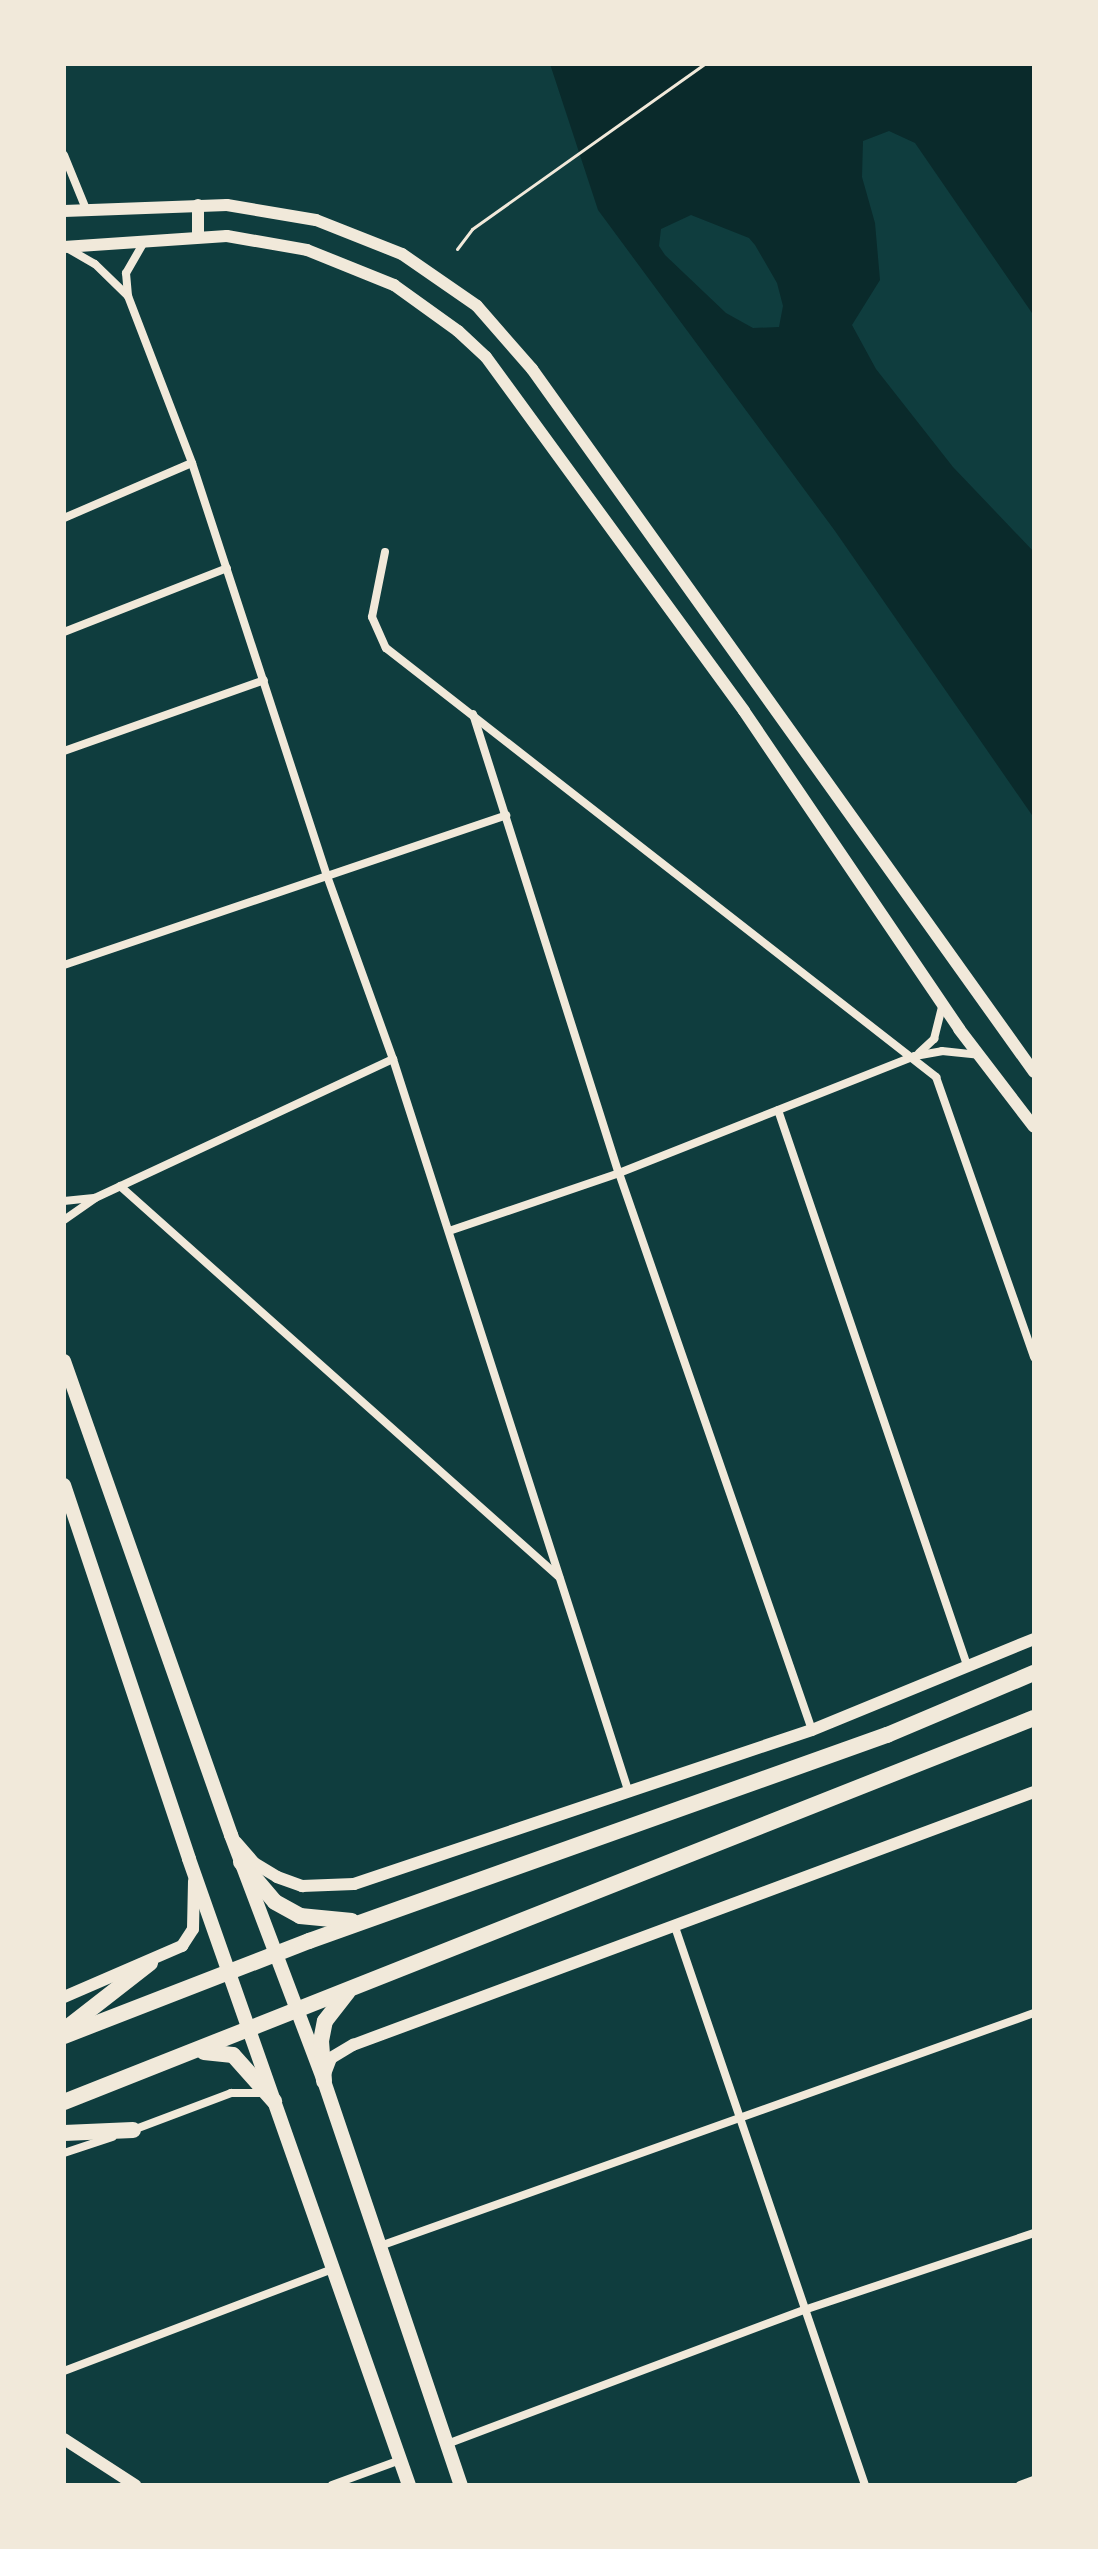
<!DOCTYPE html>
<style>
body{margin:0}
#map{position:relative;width:1098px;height:2549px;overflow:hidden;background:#0f3d3e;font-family:Cabin,sans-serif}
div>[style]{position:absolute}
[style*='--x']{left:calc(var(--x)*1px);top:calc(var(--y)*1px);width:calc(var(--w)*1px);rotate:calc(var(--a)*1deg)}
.water>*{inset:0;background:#0a2a2b}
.path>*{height:3px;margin:-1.5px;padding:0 1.5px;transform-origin:1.5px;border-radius:1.5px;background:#f1e9da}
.minor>*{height:8px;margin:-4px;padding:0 4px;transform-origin:4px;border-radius:4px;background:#f1e9da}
.tertiary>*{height:12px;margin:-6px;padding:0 6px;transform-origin:6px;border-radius:6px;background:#f1e9da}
.secondary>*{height:14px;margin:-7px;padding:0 7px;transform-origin:7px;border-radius:7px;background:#f1e9da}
.primary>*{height:16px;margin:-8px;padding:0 8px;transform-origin:8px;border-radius:8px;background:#f1e9da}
span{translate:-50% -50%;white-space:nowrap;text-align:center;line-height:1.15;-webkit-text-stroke:6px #f1e9da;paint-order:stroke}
.frame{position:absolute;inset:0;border:66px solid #f1e9da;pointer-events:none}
</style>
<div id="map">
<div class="water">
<div style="clip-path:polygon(evenodd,550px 64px,1034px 64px,1034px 316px,915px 143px,889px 131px,863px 141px,862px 177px,875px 223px,880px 280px,852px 325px,876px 369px,953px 467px,1034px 552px,1034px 818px,835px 531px,598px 210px,550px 64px,691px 215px,749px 238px,755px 245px,777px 283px,783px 306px,779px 327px,753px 328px,726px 313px,665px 255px,659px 246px,661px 229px,691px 215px)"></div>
</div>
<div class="path">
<div style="--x:457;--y:249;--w:25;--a:-53"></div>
<div style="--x:472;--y:229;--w:285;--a:-35.4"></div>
</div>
<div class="minor">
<div style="--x:64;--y:155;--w:58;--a:67.8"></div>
<div style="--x:144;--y:242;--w:36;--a:120"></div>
<div style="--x:126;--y:273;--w:23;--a:85"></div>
<div style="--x:128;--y:296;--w:179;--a:69"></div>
<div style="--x:192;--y:463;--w:431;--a:71.9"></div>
<div style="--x:326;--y:873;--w:198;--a:70.2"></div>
<div style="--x:393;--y:1059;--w:771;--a:72.18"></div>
<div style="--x:67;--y:248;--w:32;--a:30"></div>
<div style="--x:95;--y:264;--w:46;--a:44.1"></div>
<div style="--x:64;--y:518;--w:139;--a:-23.3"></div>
<div style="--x:385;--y:552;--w:66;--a:101.3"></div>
<div style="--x:372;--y:617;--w:34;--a:66"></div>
<div style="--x:386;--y:648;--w:698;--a:37.95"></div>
<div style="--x:936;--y:1077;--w:297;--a:70.7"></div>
<div style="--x:64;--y:632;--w:175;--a:-21.4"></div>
<div style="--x:473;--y:714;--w:482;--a:72.4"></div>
<div style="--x:619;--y:1173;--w:589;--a:70.89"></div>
<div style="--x:64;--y:751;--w:212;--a:-19.5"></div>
<div style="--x:64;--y:965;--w:467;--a:-18.7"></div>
<div style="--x:919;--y:1053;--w:21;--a:-43"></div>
<div style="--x:934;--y:1039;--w:33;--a:-76"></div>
<div style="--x:778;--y:1110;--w:589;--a:71.2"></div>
<div style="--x:120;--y:1186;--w:588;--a:41.69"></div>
<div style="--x:64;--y:1201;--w:30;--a:-6"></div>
<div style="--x:64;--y:1220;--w:38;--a:-35"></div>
<div style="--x:95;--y:1198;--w:329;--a:-25"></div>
<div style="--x:449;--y:1231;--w:180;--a:-18.8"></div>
<div style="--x:619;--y:1173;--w:318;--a:-21.6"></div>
<div style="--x:915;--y:1056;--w:27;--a:-10"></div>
<div style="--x:942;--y:1051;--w:37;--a:6"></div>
<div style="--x:675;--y:1927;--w:589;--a:71.2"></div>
<div style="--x:133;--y:2130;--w:105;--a:-20.7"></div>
<div style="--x:231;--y:2093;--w:33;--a:0"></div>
<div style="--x:64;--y:2153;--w:51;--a:-18.4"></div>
<div style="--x:380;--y:2246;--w:694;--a:-19.61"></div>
<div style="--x:64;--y:2371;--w:288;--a:-20.8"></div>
<div style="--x:447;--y:2444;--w:384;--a:-20.6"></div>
<div style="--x:807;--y:2309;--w:239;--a:-18.5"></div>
<div style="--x:332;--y:2485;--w:72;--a:-20.2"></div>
<div style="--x:1020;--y:2485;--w:15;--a:-20"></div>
</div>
<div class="tertiary">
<div style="--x:198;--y:205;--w:31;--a:90"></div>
<div style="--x:64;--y:211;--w:163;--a:-2.1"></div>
<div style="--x:227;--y:205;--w:90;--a:9.6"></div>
<div style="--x:316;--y:220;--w:92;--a:21.6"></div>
<div style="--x:402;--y:254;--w:91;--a:34.7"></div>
<div style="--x:477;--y:306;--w:84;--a:48.9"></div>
<div style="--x:532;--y:369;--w:864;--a:54.47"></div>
<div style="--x:64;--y:247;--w:163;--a:-3.9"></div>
<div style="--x:227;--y:236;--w:81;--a:9.9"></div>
<div style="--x:307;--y:250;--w:94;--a:21.9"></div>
<div style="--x:394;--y:285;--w:79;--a:35.7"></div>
<div style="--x:458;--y:331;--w:38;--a:43"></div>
<div style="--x:486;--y:357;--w:438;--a:53.9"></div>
<div style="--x:744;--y:711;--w:384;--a:55.9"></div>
<div style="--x:959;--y:1029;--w:123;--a:52.6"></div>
<div style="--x:236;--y:1842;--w:28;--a:49"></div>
<div style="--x:254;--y:1863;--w:27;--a:31"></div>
<div style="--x:277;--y:1877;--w:27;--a:20"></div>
<div style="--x:302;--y:1886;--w:52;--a:-2.2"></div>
<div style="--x:354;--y:1884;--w:483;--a:-18.6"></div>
<div style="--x:812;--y:1730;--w:240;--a:-22.3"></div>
<div style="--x:64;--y:1997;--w:129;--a:-23.4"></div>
<div style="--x:182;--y:1946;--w:20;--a:-57"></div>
<div style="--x:193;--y:1929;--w:48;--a:-88.8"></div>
<div style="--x:325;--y:2074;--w:17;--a:-69"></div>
<div style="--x:331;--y:2058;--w:26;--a:-31"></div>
<div style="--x:353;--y:2045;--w:726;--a:-20.38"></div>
<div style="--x:64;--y:2439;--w:85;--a:32.9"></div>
</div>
<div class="secondary">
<div style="--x:64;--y:1361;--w:503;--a:70.59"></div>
<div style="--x:231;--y:1835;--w:263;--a:69.3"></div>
<div style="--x:324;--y:2081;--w:427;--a:71.3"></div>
<div style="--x:64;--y:1485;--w:394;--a:71.5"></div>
<div style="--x:189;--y:1859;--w:664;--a:70.64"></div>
</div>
<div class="primary">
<div style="--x:241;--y:1862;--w:52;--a:49.6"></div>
<div style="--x:275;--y:1902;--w:29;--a:29"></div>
<div style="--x:300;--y:1916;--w:52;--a:5.5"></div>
<div style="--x:64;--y:2030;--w:109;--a:-37.9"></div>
<div style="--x:64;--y:2036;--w:263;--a:-21.2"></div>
<div style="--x:309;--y:1941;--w:614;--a:-19.62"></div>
<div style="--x:887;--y:1735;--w:160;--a:-22.9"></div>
<div style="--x:204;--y:2052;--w:29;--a:6"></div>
<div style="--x:233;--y:2055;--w:62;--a:48.3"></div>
<div style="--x:324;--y:2081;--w:40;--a:-94.3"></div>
<div style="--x:321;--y:2041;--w:20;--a:-79"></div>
<div style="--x:325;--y:2021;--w:37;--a:-52"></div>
<div style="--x:64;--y:2102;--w:1043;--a:-21.6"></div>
<div style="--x:64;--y:2133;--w:69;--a:-2.5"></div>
</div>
<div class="frame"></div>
</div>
